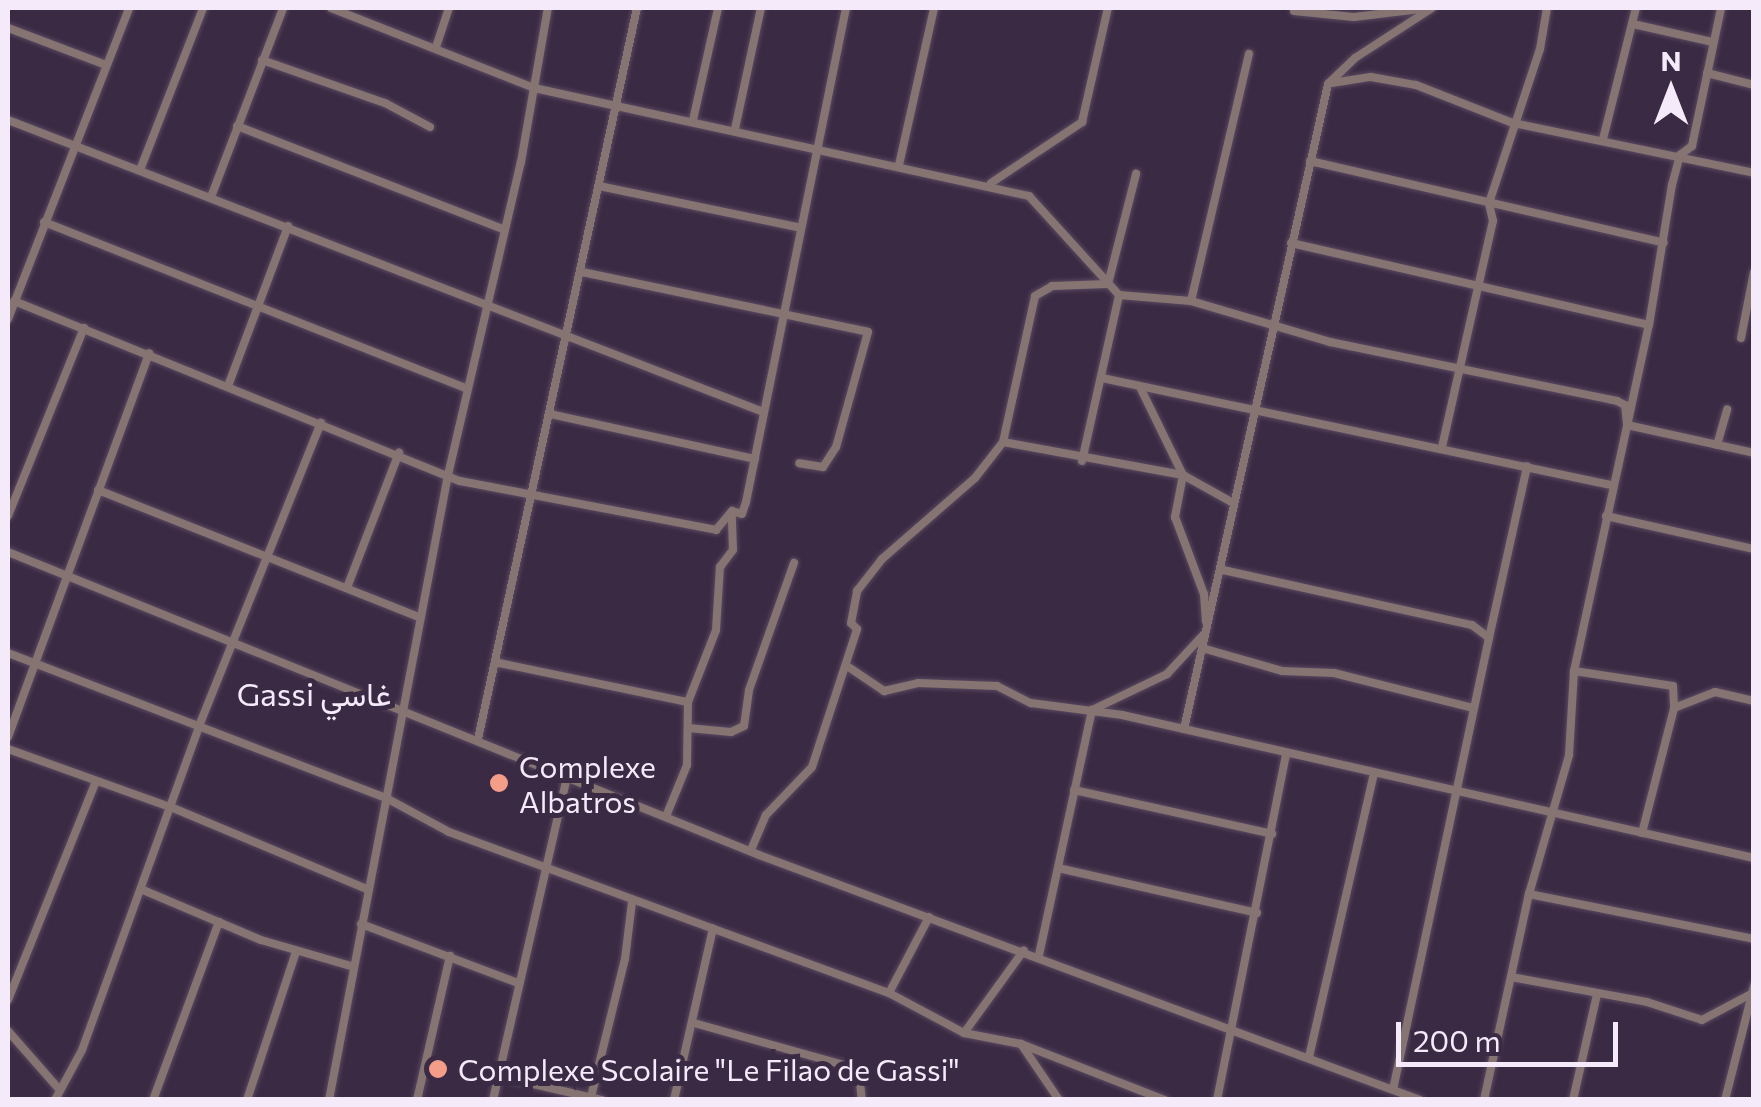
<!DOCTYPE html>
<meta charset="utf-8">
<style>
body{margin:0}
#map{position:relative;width:1761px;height:1107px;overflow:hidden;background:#3b2a43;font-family:Commissioner,Vazirmatn,sans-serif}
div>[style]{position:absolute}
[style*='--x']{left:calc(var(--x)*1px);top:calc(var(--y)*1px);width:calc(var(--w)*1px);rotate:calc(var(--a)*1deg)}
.roads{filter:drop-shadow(0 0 2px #594960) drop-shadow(0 0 2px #594960)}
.minor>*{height:8px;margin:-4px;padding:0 4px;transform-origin:4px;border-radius:4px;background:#857472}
.dots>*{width:28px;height:28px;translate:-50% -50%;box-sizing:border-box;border:5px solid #3b2a43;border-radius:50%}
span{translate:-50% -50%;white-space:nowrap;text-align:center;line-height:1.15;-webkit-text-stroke:10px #3b2a43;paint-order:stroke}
.poi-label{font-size:30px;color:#f4eafa}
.left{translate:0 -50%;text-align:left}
.neighbourhood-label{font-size:32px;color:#f4eafa}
.frame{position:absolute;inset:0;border:10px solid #f4eafa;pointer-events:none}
.north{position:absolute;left:1621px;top:40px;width:100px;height:100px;-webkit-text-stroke:8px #3b2a43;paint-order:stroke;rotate:0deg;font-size:28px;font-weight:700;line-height:40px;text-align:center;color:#f4eafa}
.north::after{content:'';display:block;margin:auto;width:35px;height:45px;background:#f4eafa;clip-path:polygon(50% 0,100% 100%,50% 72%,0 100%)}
.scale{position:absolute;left:1396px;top:1022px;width:222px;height:45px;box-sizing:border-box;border:5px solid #f4eafa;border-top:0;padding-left:12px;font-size:30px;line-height:35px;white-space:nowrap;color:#f4eafa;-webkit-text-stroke:8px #3b2a43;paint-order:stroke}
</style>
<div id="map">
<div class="roads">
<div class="minor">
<div style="--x:331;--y:8;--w:218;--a:21.5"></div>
<div style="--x:534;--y:88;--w:507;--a:12.31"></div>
<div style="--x:1029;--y:196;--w:134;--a:47.7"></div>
<div style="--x:1119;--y:295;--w:72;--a:4.8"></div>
<div style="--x:1191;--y:301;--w:145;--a:16.4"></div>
<div style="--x:1330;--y:342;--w:293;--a:11.6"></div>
<div style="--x:1617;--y:401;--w:9;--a:27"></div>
<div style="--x:1625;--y:405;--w:20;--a:84"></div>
<div style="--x:1627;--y:425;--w:130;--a:12.4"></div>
<div style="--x:1294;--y:11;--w:60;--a:5.7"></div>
<div style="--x:1354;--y:17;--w:75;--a:-6.9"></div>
<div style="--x:1633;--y:24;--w:82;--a:12.7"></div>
<div style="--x:8;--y:28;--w:105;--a:20.7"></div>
<div style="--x:436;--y:47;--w:41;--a:-71.6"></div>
<div style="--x:262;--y:60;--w:130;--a:19.3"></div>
<div style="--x:385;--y:103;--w:51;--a:28.1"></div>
<div style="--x:1707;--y:73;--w:49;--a:14.3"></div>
<div style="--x:1332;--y:83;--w:39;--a:-9"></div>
<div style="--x:1371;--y:77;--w:46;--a:10.1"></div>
<div style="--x:1416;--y:85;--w:104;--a:21.4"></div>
<div style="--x:1513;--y:123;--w:246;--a:11.7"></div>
<div style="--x:8;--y:120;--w:807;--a:21.13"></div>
<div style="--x:693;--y:120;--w:115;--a:-77.4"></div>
<div style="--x:237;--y:126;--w:285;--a:21.2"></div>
<div style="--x:735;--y:129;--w:124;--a:-77.9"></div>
<div style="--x:1603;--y:139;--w:135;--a:-75.9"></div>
<div style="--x:1310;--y:161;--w:363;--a:13"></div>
<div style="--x:899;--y:165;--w:161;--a:-77.4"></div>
<div style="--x:140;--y:170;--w:174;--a:-68.7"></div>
<div style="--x:991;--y:183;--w:110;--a:-33.8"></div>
<div style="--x:1082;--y:122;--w:117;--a:-77.2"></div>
<div style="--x:599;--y:186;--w:206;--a:11.7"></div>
<div style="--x:211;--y:197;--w:202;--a:-69.1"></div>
<div style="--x:44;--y:222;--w:453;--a:21.5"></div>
<div style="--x:1291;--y:243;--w:367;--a:12.9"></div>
<div style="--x:582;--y:272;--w:292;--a:11.8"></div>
<div style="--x:868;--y:332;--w:119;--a:105.5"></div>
<div style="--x:836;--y:447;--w:24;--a:123"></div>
<div style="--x:823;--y:467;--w:24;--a:-171"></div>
<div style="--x:1108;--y:284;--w:114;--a:-75.7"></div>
<div style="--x:14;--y:301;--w:481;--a:22"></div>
<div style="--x:460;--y:481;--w:261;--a:10.8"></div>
<div style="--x:716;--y:530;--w:25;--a:-50"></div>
<div style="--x:732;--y:511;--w:10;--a:17"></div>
<div style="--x:742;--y:514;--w:13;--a:-72"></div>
<div style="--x:746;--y:502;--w:504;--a:-78.56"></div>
<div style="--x:1191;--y:301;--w:254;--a:-76.8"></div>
<div style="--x:8;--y:319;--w:334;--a:-68.7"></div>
<div style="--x:1741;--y:338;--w:67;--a:-78.9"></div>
<div style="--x:1102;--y:378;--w:520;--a:11.87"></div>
<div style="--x:228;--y:386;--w:171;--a:-69.4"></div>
<div style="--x:1140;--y:387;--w:98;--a:64"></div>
<div style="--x:1183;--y:475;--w:43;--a:100.8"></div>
<div style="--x:1175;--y:517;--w:82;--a:69.4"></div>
<div style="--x:1204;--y:594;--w:27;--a:86"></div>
<div style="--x:550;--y:414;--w:210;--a:12.4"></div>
<div style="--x:1003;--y:442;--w:183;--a:10.4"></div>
<div style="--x:1183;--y:475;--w:57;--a:29.2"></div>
<div style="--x:1717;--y:445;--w:37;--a:-74"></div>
<div style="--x:1442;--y:447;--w:232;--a:-77.3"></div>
<div style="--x:1493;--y:221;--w:18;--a:-103"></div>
<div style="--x:1489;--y:203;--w:162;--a:-71.7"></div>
<div style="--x:1540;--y:49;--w:42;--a:-80.3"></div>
<div style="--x:1082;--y:461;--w:170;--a:-77.4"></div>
<div style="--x:98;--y:490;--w:347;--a:21.6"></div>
<div style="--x:8;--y:516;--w:203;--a:-68"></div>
<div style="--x:1606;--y:516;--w:152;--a:12.6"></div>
<div style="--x:8;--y:552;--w:810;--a:21.97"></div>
<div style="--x:759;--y:855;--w:705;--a:20.34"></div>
<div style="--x:1223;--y:570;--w:255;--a:12.5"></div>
<div style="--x:1472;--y:625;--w:21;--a:37"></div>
<div style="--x:1489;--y:638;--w:461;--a:102"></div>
<div style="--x:348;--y:585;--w:142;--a:-68.9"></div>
<div style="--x:1489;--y:638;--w:176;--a:-77.5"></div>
<div style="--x:1202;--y:648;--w:83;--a:16"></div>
<div style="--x:1282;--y:671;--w:52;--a:2.2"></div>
<div style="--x:1334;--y:673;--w:143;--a:14.1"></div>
<div style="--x:8;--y:653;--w:407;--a:21"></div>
<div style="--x:388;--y:799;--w:69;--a:28.4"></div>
<div style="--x:449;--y:832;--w:469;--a:20.1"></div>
<div style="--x:889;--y:993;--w:85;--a:28.1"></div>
<div style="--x:964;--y:1033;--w:58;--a:10.9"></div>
<div style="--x:1021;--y:1044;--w:68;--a:55.8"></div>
<div style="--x:499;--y:663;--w:193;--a:11.7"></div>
<div style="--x:847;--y:666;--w:45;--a:34"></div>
<div style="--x:884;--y:691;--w:35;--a:-13"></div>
<div style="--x:918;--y:683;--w:79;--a:2.2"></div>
<div style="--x:997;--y:686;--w:38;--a:27"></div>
<div style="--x:1031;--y:703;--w:92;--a:7.5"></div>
<div style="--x:1122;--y:715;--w:648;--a:12.75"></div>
<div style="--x:1574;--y:671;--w:100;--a:8.6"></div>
<div style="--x:1673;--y:686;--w:22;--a:87"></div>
<div style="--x:1674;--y:708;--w:44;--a:-21.3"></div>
<div style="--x:1715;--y:692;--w:40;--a:13"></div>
<div style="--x:688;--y:728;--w:43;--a:5.3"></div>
<div style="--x:731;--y:732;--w:14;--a:-25"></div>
<div style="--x:744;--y:726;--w:36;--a:-82"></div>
<div style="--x:749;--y:690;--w:135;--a:-70.5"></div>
<div style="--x:1184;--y:729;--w:661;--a:-77.41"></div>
<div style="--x:1328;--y:84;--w:37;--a:-44"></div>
<div style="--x:1355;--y:58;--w:92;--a:-33"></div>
<div style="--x:8;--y:737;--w:409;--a:-69.8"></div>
<div style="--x:478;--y:739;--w:748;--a:-77.73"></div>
<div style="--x:8;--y:749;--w:175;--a:19.7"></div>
<div style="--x:173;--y:808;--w:212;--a:22.7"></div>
<div style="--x:1074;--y:790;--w:203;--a:12.5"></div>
<div style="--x:667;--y:814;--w:53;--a:-67.8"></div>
<div style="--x:687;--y:765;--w:63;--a:-89.1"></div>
<div style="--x:688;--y:702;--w:77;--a:-68.7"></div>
<div style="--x:716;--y:630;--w:63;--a:-86.4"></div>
<div style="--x:720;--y:567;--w:21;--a:-53"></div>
<div style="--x:733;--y:550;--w:37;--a:-92"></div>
<div style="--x:1642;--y:833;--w:129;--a:-75.6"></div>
<div style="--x:751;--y:850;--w:38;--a:-67"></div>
<div style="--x:766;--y:815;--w:66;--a:-46.2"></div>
<div style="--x:812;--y:767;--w:145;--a:-71.9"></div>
<div style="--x:857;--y:629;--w:8;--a:-135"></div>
<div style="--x:851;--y:623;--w:33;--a:-79"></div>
<div style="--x:857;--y:591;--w:41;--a:-52"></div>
<div style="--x:882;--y:559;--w:123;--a:-41.1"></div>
<div style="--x:975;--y:478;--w:46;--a:-52.1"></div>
<div style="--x:1003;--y:442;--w:149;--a:-77.6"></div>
<div style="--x:1035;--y:296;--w:20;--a:-30"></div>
<div style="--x:1052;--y:286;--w:56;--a:-2"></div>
<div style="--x:1058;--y:868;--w:204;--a:12.7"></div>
<div style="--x:143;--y:890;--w:128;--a:23"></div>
<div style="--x:261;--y:940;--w:94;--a:16.1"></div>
<div style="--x:1529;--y:894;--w:229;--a:11.3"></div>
<div style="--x:361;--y:924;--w:168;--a:20.6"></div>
<div style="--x:1039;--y:955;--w:251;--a:-77.8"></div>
<div style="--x:1092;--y:710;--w:83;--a:-25.6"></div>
<div style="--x:1167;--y:674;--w:54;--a:-47.2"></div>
<div style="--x:1511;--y:977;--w:138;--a:10.4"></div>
<div style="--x:1647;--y:1002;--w:58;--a:18.1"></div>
<div style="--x:1702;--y:1020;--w:55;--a:-28"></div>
<div style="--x:889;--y:993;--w:86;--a:-62.2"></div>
<div style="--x:8;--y:1000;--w:236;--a:-68.1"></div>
<div style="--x:694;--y:1023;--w:155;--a:15.7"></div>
<div style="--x:843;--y:1065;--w:18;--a:27"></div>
<div style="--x:859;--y:1073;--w:27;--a:84"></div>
<div style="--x:8;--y:1031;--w:76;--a:48.7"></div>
<div style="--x:964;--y:1033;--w:102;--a:-54.1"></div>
<div style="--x:1021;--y:1044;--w:155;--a:21.3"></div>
<div style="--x:1309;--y:1057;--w:290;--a:-77.1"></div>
<div style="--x:499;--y:1076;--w:106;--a:13.1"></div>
<div style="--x:591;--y:1097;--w:142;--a:-76.2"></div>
<div style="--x:625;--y:959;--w:57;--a:-83"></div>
<div style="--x:55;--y:1100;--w:57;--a:-61.6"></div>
<div style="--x:82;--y:1050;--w:344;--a:-70.1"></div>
<div style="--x:199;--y:726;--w:327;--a:-68.1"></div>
<div style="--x:153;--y:1100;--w:190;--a:-69.7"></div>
<div style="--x:247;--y:1100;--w:156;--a:-71.7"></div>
<div style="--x:329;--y:1100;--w:636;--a:-79.22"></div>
<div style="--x:448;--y:475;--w:321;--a:-76.9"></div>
<div style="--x:521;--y:162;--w:156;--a:-80.1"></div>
<div style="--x:417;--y:1100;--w:148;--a:-77.1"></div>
<div style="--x:493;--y:1100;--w:331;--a:-77.1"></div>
<div style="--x:674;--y:1100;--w:176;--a:-77.2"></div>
<div style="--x:1217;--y:1100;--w:351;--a:-78.7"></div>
<div style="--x:1484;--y:1100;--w:211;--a:-77.7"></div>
<div style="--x:1529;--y:894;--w:145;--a:-73.9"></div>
<div style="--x:1569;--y:755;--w:84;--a:-86.6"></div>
<div style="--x:1574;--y:671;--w:354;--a:-77.8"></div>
<div style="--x:1649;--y:325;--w:142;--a:-80.7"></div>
<div style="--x:1672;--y:185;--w:31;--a:-75"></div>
<div style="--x:1680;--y:155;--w:15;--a:-37"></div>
<div style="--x:1692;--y:146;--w:141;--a:-78.1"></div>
<div style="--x:1573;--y:1100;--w:109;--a:-77.2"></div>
<div style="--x:1725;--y:1100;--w:118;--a:-75.7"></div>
</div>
</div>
<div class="dots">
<div style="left:499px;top:783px;background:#f49e8a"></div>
<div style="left:438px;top:1069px;background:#f49e8a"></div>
</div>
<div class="poi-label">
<span class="left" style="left:519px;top:783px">Complexe<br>Albatros</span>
<span class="left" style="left:458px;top:1069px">Complexe Scolaire "Le Filao de Gassi"</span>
</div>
<div class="neighbourhood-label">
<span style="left:314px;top:693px">Gassi غاسي</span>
</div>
<div class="frame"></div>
<div class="north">N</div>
<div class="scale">200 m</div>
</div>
